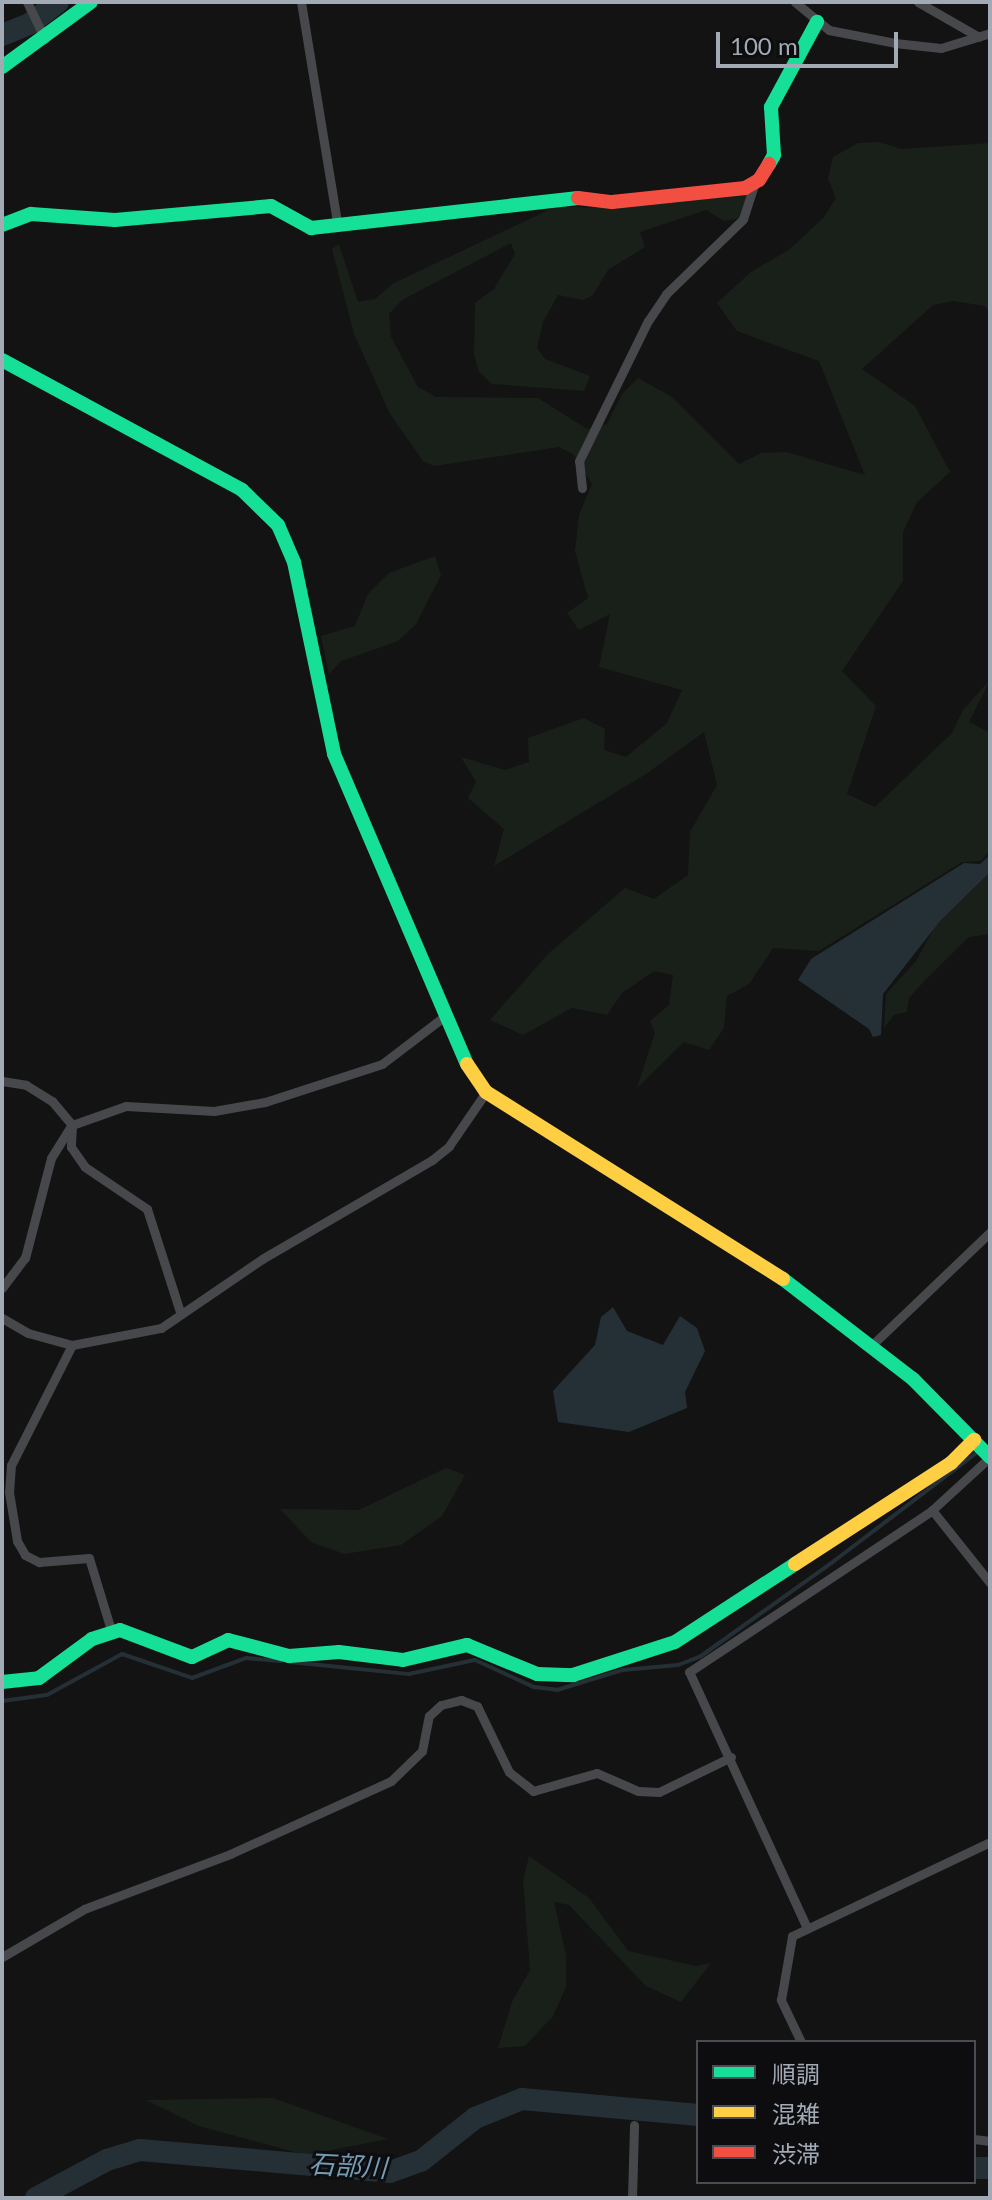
<!DOCTYPE html>
<meta charset="utf-8">
<style>
body{margin:0}
#map{position:relative;width:992px;height:2200px;overflow:hidden;background:#131313;font-family:Lato,"Noto Sans JP",sans-serif}
div>[style]{position:absolute}
[style*='--x']{left:calc(var(--x)*1px);top:calc(var(--y)*1px);width:calc(var(--w)*1px);rotate:calc(var(--a)*1deg)}
.green>*{inset:0;background:#192019}
.water>*{inset:0;background:#253036}
.stream>*{height:4px;margin:-2px;padding:0 2px;transform-origin:2px;border-radius:2px;background:#253036}
.river>*{height:22px;margin:-11px;padding:0 11px;transform-origin:11px;border-radius:11px;background:#253036}
.street>*{height:9px;margin:-4.5px;padding:0 4.5px;transform-origin:4.5px;border-radius:4.5px;background:#47484c}
.fast>*{height:14px;margin:-7px;padding:0 7px;transform-origin:7px;border-radius:7px;background:#16e098}
.slow>*{height:14px;margin:-7px;padding:0 7px;transform-origin:7px;border-radius:7px;background:#ffcf43}
.jam>*{height:14px;margin:-7px;padding:0 7px;transform-origin:7px;border-radius:7px;background:#f24e42}
span{translate:-50% -50%;white-space:nowrap;text-align:center;line-height:1.15;-webkit-text-stroke:6px #0d0d0f;paint-order:stroke}
.water-label{font-size:26px;color:#759db5;font-style:italic}
.frame{position:absolute;inset:0;border:4px solid #a2aab6;pointer-events:none}
.legend{position:absolute;left:696px;top:2040px;width:280px;height:144px;box-sizing:border-box;background:#0d0d0f;border:2px solid #494c52;margin:0;padding:10px 14px;list-style:none;font-size:24px;color:#a2aab6}
.legend li{display:flex;align-items:center;gap:16px;height:40px}
.legend b{width:40px;border:2px solid #494c52}
.scale{position:absolute;left:716px;top:32px;width:182px;height:36px;box-sizing:border-box;border:4px solid #a2aab6;border-top:0;padding-left:10px;font-size:24px;line-height:28px;white-space:nowrap;color:#a2aab6;-webkit-text-stroke:6px #0d0d0f;paint-order:stroke}
</style>
<div id="map">
<div class="green">
<div style="clip-path:polygon(879px 142px,901px 149px,990px 143px,990px 313px,985px 306px,953px 301px,933px 305px,862px 369px,915px 406px,950px 472px,917px 502px,903px 532px,903px 581px,842px 671px,876px 706px,847px 794px,875px 807px,952px 733px,963px 710px,990px 680px,969px 722px,990px 733px,990px 850px,981px 861px,962px 862px,819px 951px,773px 948px,749px 984px,727px 996px,724px 1028px,709px 1050px,684px 1042px,637px 1088px,655px 1033px,650px 1021px,669px 1005px,673px 975px,654px 971px,622px 993px,607px 1015px,572px 1008px,523px 1035px,490px 1020px,548px 954px,625px 888px,654px 899px,688px 875px,690px 832px,717px 785px,704px 732px,646px 774px,494px 866px,504px 829px,468px 798px,476px 782px,461px 757px,505px 770px,529px 762px,528px 738px,584px 718px,605px 729px,604px 750px,626px 757px,667px 723px,682px 690px,599px 667px,610px 614px,579px 630px,567px 613px,588px 598px,575px 551px,579px 515px,592px 484px,573px 454px,559px 447px,434px 466px,423px 461px,390px 414px,354px 334px,332px 249px,339px 244px,358px 302px,375px 299px,394px 283px,557px 206px,597px 208px,656px 197px,750px 193px,750px 216px,724px 221px,706px 210px,640px 232px,645px 247px,608px 270px,593px 295px,583px 300px,558px 295px,543px 322px,537px 348px,545px 359px,590px 376px,584px 391px,492px 384px,479px 372px,474px 355px,475px 303px,494px 289px,515px 254px,511px 243px,402px 300px,389px 314px,391px 337px,418px 387px,436px 397px,538px 398px,587px 429px,607px 424px,622px 394px,638px 378px,672px 397px,739px 464px,761px 453px,786px 452px,865px 475px,819px 361px,737px 331px,717px 303px,751px 272px,790px 249px,824px 217px,836px 198px,828px 179px,833px 157px,858px 143px)"></div>
<div style="clip-path:polygon(435px 556px,441px 575px,416px 624px,398px 641px,341px 661px,329px 674px,321px 636px,355px 626px,368px 594px,389px 573px)"></div>
<div style="clip-path:polygon(990px 870px,990px 934px,969px 937px,925px 980px,909px 998px,907px 1012px,894px 1015px,884px 1028px,886px 994px,916px 961px,938px 921px)"></div>
<div style="clip-path:polygon(446px 1468px,465px 1475px,442px 1516px,401px 1545px,344px 1554px,311px 1542px,280px 1509px,359px 1510px)"></div>
<div style="clip-path:polygon(529px 1856px,589px 1898px,628px 1951px,696px 1966px,711px 1963px,681px 2002px,646px 1986px,569px 1905px,554px 1902px,566px 1955px,566px 1987px,553px 2016px,525px 2046px,498px 2048px,512px 2002px,530px 1970px,523px 1881px)"></div>
<div style="clip-path:polygon(273px 2098px,388px 2139px,306px 2155px,199px 2126px,146px 2100px)"></div>
</div>
<div class="water">
<div style="clip-path:polygon(990px 855px,990px 872px,940px 921px,883px 994px,881px 1035px,873px 1037px,869px 1029px,798px 980px,811px 959px,964px 863px,980px 864px)"></div>
<div style="clip-path:polygon(613px 1307px,627px 1331px,663px 1345px,680px 1316px,697px 1328px,705px 1351px,685px 1392px,687px 1408px,629px 1432px,558px 1422px,553px 1391px,595px 1345px,601px 1317px)"></div>
</div>
<div class="stream">
<div style="--x:290;--y:1662;--w:120;--a:5.8"></div>
<div style="--x:409;--y:1674;--w:67;--a:-12"></div>
<div style="--x:475;--y:1660;--w:65;--a:24.6"></div>
<div style="--x:534;--y:1687;--w:23;--a:7"></div>
<div style="--x:557;--y:1690;--w:69;--a:-16.9"></div>
<div style="--x:623;--y:1670;--w:55;--a:-5.2"></div>
<div style="--x:678;--y:1665;--w:25;--a:-21"></div>
<div style="--x:701;--y:1656;--w:163;--a:-35.5"></div>
<div style="--x:834;--y:1561;--w:182;--a:-37.2"></div>
<div style="--x:2;--y:1701;--w:45;--a:-7.6"></div>
<div style="--x:47;--y:1695;--w:85;--a:-28.7"></div>
<div style="--x:122;--y:1654;--w:74;--a:18.9"></div>
<div style="--x:192;--y:1678;--w:58;--a:-20.3"></div>
<div style="--x:246;--y:1658;--w:35;--a:5"></div>
</div>
<div class="river">
<div style="--x:2;--y:35;--w:31;--a:-22"></div>
<div style="--x:31;--y:23;--w:34;--a:-38"></div>
<div style="--x:974;--y:2168;--w:16;--a:0"></div>
<div style="--x:36;--y:2198;--w:81;--a:-28.2"></div>
<div style="--x:107;--y:2160;--w:34;--a:-17"></div>
<div style="--x:140;--y:2150;--w:251;--a:5"></div>
<div style="--x:390;--y:2172;--w:33;--a:-20"></div>
<div style="--x:421;--y:2161;--w:69;--a:-38.5"></div>
<div style="--x:475;--y:2118;--w:51;--a:-22"></div>
<div style="--x:522;--y:2099;--w:177;--a:5.2"></div>
</div>
<div class="street">
<div style="--x:27;--y:2;--w:41;--a:64.1"></div>
<div style="--x:301;--y:2;--w:224;--a:80.7"></div>
<div style="--x:795;--y:2;--w:44;--a:39.5"></div>
<div style="--x:829;--y:30;--w:67;--a:11.1"></div>
<div style="--x:895;--y:43;--w:46;--a:6.2"></div>
<div style="--x:941;--y:48;--w:51;--a:-17"></div>
<div style="--x:918;--y:2;--w:70;--a:29.8"></div>
<div style="--x:582;--y:488;--w:27;--a:-96"></div>
<div style="--x:579;--y:461;--w:156;--a:-63.8"></div>
<div style="--x:648;--y:321;--w:32;--a:-56"></div>
<div style="--x:666;--y:294;--w:107;--a:-44.2"></div>
<div style="--x:743;--y:219;--w:35;--a:-72"></div>
<div style="--x:2;--y:1081;--w:24;--a:9"></div>
<div style="--x:26;--y:1085;--w:31;--a:32"></div>
<div style="--x:52;--y:1101;--w:31;--a:50"></div>
<div style="--x:72;--y:1125;--w:22;--a:93"></div>
<div style="--x:71;--y:1147;--w:24;--a:55"></div>
<div style="--x:85;--y:1167;--w:75;--a:34.1"></div>
<div style="--x:147;--y:1209;--w:108;--a:72.2"></div>
<div style="--x:2;--y:1288;--w:38;--a:-53"></div>
<div style="--x:25;--y:1258;--w:103;--a:-75.4"></div>
<div style="--x:51;--y:1158;--w:39;--a:-58"></div>
<div style="--x:72;--y:1125;--w:57;--a:-19.4"></div>
<div style="--x:126;--y:1106;--w:88;--a:3.3"></div>
<div style="--x:214;--y:1111;--w:52;--a:-10"></div>
<div style="--x:265;--y:1102;--w:123;--a:-18"></div>
<div style="--x:382;--y:1064;--w:81;--a:-37.4"></div>
<div style="--x:2;--y:1318;--w:30;--a:30"></div>
<div style="--x:28;--y:1333;--w:46;--a:15.3"></div>
<div style="--x:72;--y:1345;--w:91;--a:-10.8"></div>
<div style="--x:161;--y:1328;--w:122;--a:-34.3"></div>
<div style="--x:262;--y:1259;--w:197;--a:-30.2"></div>
<div style="--x:432;--y:1160;--w:22;--a:-39"></div>
<div style="--x:449;--y:1146;--w:65;--a:-55.6"></div>
<div style="--x:873;--y:1344;--w:162;--a:-43.7"></div>
<div style="--x:72;--y:1345;--w:135;--a:116.9"></div>
<div style="--x:11;--y:1465;--w:27;--a:94"></div>
<div style="--x:9;--y:1492;--w:50;--a:80.7"></div>
<div style="--x:17;--y:1541;--w:16;--a:60"></div>
<div style="--x:25;--y:1555;--w:16;--a:27"></div>
<div style="--x:39;--y:1562;--w:50;--a:-4.6"></div>
<div style="--x:89;--y:1558;--w:75;--a:73"></div>
<div style="--x:932;--y:1510;--w:93;--a:51.5"></div>
<div style="--x:807;--y:1928;--w:282;--a:-114.7"></div>
<div style="--x:689;--y:1672;--w:289;--a:-33.6"></div>
<div style="--x:930;--y:1512;--w:81;--a:-42.5"></div>
<div style="--x:2;--y:1957;--w:95;--a:-30.3"></div>
<div style="--x:84;--y:1909;--w:156;--a:-20.6"></div>
<div style="--x:230;--y:1854;--w:177;--a:-24.4"></div>
<div style="--x:391;--y:1781;--w:43;--a:-44.1"></div>
<div style="--x:422;--y:1751;--w:36;--a:-79"></div>
<div style="--x:429;--y:1716;--w:16;--a:-43"></div>
<div style="--x:441;--y:1705;--w:21;--a:-14"></div>
<div style="--x:461;--y:1700;--w:17;--a:21"></div>
<div style="--x:477;--y:1706;--w:73;--a:64.1"></div>
<div style="--x:509;--y:1772;--w:31;--a:38"></div>
<div style="--x:533;--y:1791;--w:66;--a:-15.7"></div>
<div style="--x:597;--y:1773;--w:45;--a:23.7"></div>
<div style="--x:638;--y:1791;--w:21;--a:3"></div>
<div style="--x:659;--y:1792;--w:80;--a:-25.9"></div>
<div style="--x:801;--y:2042;--w:47;--a:-115.5"></div>
<div style="--x:781;--y:2000;--w:65;--a:-80.2"></div>
<div style="--x:792;--y:1936;--w:219;--a:-25.4"></div>
<div style="--x:974;--y:2139;--w:16;--a:7"></div>
<div style="--x:632;--y:2198;--w:73;--a:-88.4"></div>
</div>
<div class="fast">
<div style="--x:2;--y:67;--w:110;--a:-36.1"></div>
<div style="--x:769;--y:164;--w:10;--a:-61"></div>
<div style="--x:774;--y:155;--w:48;--a:-93.6"></div>
<div style="--x:771;--y:107;--w:97;--a:-61.6"></div>
<div style="--x:2;--y:225;--w:31;--a:-21"></div>
<div style="--x:31;--y:214;--w:84;--a:4.1"></div>
<div style="--x:115;--y:220;--w:157;--a:-5.1"></div>
<div style="--x:271;--y:206;--w:46;--a:28.8"></div>
<div style="--x:311;--y:228;--w:269;--a:-6.4"></div>
<div style="--x:2;--y:360;--w:273;--a:28.4"></div>
<div style="--x:242;--y:490;--w:50;--a:44.2"></div>
<div style="--x:278;--y:525;--w:40;--a:66.6"></div>
<div style="--x:294;--y:562;--w:196;--a:78.2"></div>
<div style="--x:334;--y:754;--w:337;--a:66.8"></div>
<div style="--x:783;--y:1279;--w:164;--a:37.6"></div>
<div style="--x:913;--y:1379;--w:110;--a:45.4"></div>
<div style="--x:2;--y:1682;--w:37;--a:-6"></div>
<div style="--x:39;--y:1678;--w:66;--a:-36.3"></div>
<div style="--x:92;--y:1639;--w:29;--a:-18"></div>
<div style="--x:120;--y:1630;--w:77;--a:20.6"></div>
<div style="--x:192;--y:1657;--w:40;--a:-25"></div>
<div style="--x:228;--y:1640;--w:63;--a:14.7"></div>
<div style="--x:289;--y:1656;--w:50;--a:-4.6"></div>
<div style="--x:339;--y:1652;--w:64;--a:7.1"></div>
<div style="--x:403;--y:1660;--w:66;--a:-13.2"></div>
<div style="--x:467;--y:1645;--w:76;--a:22.5"></div>
<div style="--x:537;--y:1674;--w:36;--a:2"></div>
<div style="--x:573;--y:1675;--w:107;--a:-17.9"></div>
<div style="--x:675;--y:1642;--w:143;--a:-33"></div>
</div>
<div class="slow">
<div style="--x:467;--y:1064;--w:34;--a:56"></div>
<div style="--x:486;--y:1092;--w:351;--a:32.2"></div>
<div style="--x:795;--y:1564;--w:186;--a:-32.9"></div>
<div style="--x:951;--y:1463;--w:33;--a:-45"></div>
</div>
<div class="jam">
<div style="--x:578;--y:198;--w:34;--a:7"></div>
<div style="--x:612;--y:202;--w:134;--a:-6"></div>
<div style="--x:745;--y:188;--w:16;--a:-30"></div>
<div style="--x:759;--y:180;--w:19;--a:-58"></div>
</div>
<div class="water-label">
<span style="left:348px;top:2166px;rotate:3deg">石部川</span>
</div>
<div class="frame"></div>
<ul class="legend">
<li><b style="height:10px;background:#16e098"></b>順調</li>
<li><b style="height:10px;background:#ffcf43"></b>混雑</li>
<li><b style="height:10px;background:#f24e42"></b>渋滞</li>
</ul>
<div class="scale">100 m</div>
</div>
